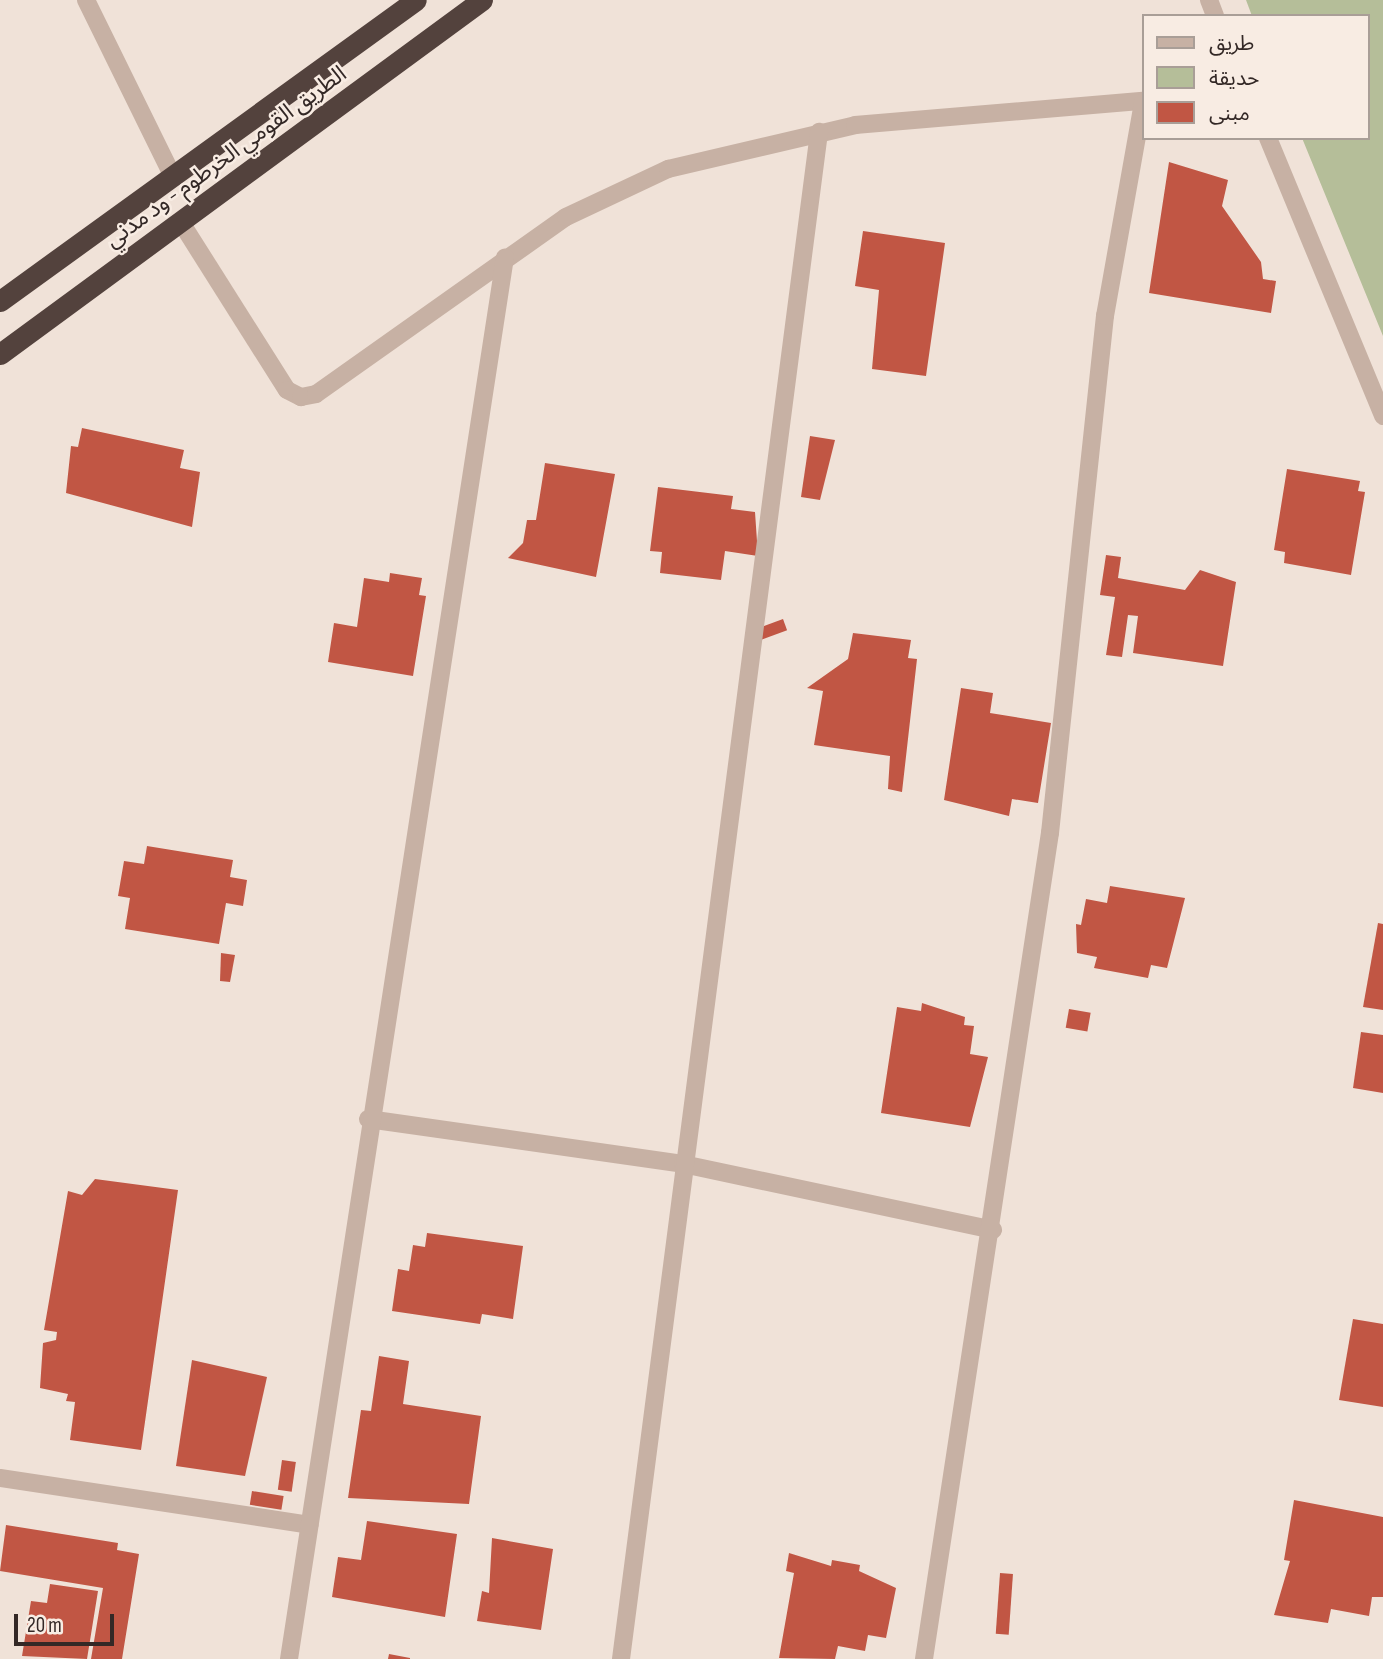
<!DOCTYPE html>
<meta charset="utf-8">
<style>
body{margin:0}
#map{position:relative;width:1383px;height:1659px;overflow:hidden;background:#f0e2d8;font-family:"Sofia Sans Condensed","Noto Sans Arabic",sans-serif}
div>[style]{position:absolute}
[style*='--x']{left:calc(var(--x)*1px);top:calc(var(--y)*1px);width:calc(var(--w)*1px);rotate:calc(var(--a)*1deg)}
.green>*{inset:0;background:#b5be99}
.building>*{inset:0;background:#c15644;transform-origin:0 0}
.minor>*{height:18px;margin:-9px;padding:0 9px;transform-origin:9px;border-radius:9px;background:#c7b1a4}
.highway>*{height:21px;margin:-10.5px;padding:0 10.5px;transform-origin:10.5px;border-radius:10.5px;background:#53423d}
span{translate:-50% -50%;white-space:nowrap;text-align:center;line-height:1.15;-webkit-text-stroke:5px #f8ece3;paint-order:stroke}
.street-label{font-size:23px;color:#332826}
.legend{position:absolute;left:1142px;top:14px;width:228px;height:126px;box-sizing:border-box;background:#f8ece3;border:2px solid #a99e97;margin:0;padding:9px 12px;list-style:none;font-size:21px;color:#332826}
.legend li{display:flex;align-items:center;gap:14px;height:35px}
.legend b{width:35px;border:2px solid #a99e97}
.scale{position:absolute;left:14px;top:1614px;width:100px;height:32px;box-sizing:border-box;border:4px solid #332826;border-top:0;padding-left:9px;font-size:21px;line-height:24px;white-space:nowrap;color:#332826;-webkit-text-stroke:5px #f8ece3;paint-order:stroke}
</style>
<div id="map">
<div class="green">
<div style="clip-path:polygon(1246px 0,1383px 0,1383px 336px,1302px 138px,1367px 138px,1367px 16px,1252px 16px)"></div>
</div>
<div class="building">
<div style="clip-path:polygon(1169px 162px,1228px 180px,1222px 206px,1261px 262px,1263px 279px,1276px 281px,1271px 313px,1149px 293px)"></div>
<div style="clip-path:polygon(863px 231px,945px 243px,926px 376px,872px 369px,879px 290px,855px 286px)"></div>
<div style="clip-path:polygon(82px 428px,184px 450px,180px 468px,200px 472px,192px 527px,66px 493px,71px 446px,78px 447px)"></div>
<div style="clip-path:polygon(810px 436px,835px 440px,820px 500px,801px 497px)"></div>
<div style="clip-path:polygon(545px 463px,615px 474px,596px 577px,508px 558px,523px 543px,527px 520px,536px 520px)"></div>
<div style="clip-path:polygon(1287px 469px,1360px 481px,1358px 491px,1365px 492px,1351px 575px,1284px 563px,1285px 552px,1274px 550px)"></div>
<div style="clip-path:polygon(658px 487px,733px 496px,731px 509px,755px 512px,758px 556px,725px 551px,721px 580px,660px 573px,662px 552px,650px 551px)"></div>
<div style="clip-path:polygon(1106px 555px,1121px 557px,1118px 578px,1185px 590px,1200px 570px,1236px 582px,1223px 666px,1133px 653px,1138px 616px,1128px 615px,1122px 657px,1106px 655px,1115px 597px,1100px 595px)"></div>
<div style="clip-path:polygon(390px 573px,422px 578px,419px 595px,426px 596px,413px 676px,328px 662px,334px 623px,357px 627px,364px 578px,389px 582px)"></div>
<div style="left:783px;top:619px;width:12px;height:29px;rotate:70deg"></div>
<div style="clip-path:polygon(853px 633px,911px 640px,908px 658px,917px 659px,902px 792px,888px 789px,890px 756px,814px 745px,823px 691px,807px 688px,848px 659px)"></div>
<div style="clip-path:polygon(961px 688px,993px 693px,990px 713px,1051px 723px,1038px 803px,1012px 799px,1009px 816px,944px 800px)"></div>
<div style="clip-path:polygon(147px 846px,233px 860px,230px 877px,247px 880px,243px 906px,226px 903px,219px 944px,125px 929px,130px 898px,118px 896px,124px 861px,144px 864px)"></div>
<div style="clip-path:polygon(1110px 886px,1185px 898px,1167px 968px,1151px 965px,1148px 978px,1094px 968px,1097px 957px,1077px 953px,1076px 924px,1081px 925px,1086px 899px,1107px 903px)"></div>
<div style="clip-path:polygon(1378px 923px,1383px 924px,1383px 1010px,1363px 1007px)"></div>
<div style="clip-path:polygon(221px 953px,235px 955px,230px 982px,220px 981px)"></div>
<div style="clip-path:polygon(922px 1003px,965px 1017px,964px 1025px,974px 1026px,970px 1054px,988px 1057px,970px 1127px,881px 1113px,897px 1007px,921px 1011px)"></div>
<div style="left:1069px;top:1009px;width:22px;height:19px;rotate:10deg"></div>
<div style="clip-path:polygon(1361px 1032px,1383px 1035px,1383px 1093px,1353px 1088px)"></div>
<div style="clip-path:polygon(95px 1179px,178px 1190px,141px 1450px,70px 1440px,75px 1402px,66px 1401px,68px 1394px,40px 1388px,43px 1343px,56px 1340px,57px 1332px,44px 1330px,68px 1191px,82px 1195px)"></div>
<div style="clip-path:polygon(427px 1233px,523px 1246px,513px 1319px,482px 1314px,480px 1324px,392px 1311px,398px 1269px,409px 1271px,413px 1245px,425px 1247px)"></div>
<div style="clip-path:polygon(1353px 1319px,1383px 1324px,1383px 1407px,1339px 1400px)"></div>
<div style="clip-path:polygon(379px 1356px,409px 1361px,403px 1404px,481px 1416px,469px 1504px,348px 1498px,361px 1410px,371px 1411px)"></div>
<div style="clip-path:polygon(192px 1360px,267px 1377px,245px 1476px,176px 1466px)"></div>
<div style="left:282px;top:1460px;width:14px;height:30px;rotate:8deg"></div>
<div style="left:252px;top:1491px;width:32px;height:14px;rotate:9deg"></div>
<div style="clip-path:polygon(1294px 1500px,1383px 1517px,1383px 1597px,1372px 1597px,1369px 1616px,1331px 1609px,1328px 1623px,1274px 1615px,1290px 1561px,1284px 1560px)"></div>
<div style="clip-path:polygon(367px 1521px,457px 1534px,445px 1617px,332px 1597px,338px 1557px,361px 1560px)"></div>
<div style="clip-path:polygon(6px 1525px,118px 1543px,117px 1550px,139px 1554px,122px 1659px,91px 1659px,103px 1588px,0 1571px)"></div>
<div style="clip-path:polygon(492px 1538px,553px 1549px,541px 1630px,477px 1621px,482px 1591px,489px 1593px)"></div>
<div style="clip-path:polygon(789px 1553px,831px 1566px,832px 1560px,860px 1565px,859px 1571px,896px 1588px,886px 1638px,868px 1635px,865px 1651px,838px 1646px,835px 1659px,779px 1658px,794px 1573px,786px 1571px)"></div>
<div style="left:1000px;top:1573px;width:13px;height:61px;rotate:4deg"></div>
<div style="clip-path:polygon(50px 1584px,98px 1591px,87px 1659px,22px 1656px,31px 1601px,47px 1603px)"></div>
<div style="clip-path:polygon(389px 1654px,410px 1658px,410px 1659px,388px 1659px)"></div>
</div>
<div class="minor">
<div style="--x:86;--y:0;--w:195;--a:63.8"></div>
<div style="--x:1209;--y:0;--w:17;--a:69"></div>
<div style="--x:1268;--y:138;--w:301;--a:67.5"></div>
<div style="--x:182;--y:224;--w:196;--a:57.7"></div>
<div style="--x:287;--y:390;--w:16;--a:27"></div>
<div style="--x:301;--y:397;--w:15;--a:-11"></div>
<div style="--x:316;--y:394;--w:306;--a:-35.3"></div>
<div style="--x:566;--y:217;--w:113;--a:-25.2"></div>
<div style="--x:668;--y:169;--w:192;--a:-13.2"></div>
<div style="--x:855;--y:125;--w:289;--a:-4.8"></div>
<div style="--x:368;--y:1119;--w:318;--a:8.1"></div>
<div style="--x:683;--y:1164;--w:317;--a:12"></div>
<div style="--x:0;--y:1478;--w:313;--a:8.6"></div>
<div style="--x:289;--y:1659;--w:1418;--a:-81.24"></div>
<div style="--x:621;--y:1659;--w:1540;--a:-82.61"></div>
<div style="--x:924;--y:1659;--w:836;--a:-81.33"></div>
<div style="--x:1050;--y:833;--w:520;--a:-83.93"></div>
<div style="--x:1105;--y:316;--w:217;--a:-79.9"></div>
</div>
<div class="highway">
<div style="--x:0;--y:301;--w:513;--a:-35.89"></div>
<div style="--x:0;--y:354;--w:598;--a:-36.3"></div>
</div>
<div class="street-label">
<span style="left:226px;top:157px;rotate:-36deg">الطريق القومي الخرطوم - ود مدني</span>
</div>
<ul class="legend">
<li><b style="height:9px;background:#c7b1a4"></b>طريق</li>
<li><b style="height:19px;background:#b5be99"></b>حديقة</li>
<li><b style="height:19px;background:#c15644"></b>مبنى</li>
</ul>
<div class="scale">20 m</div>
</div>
